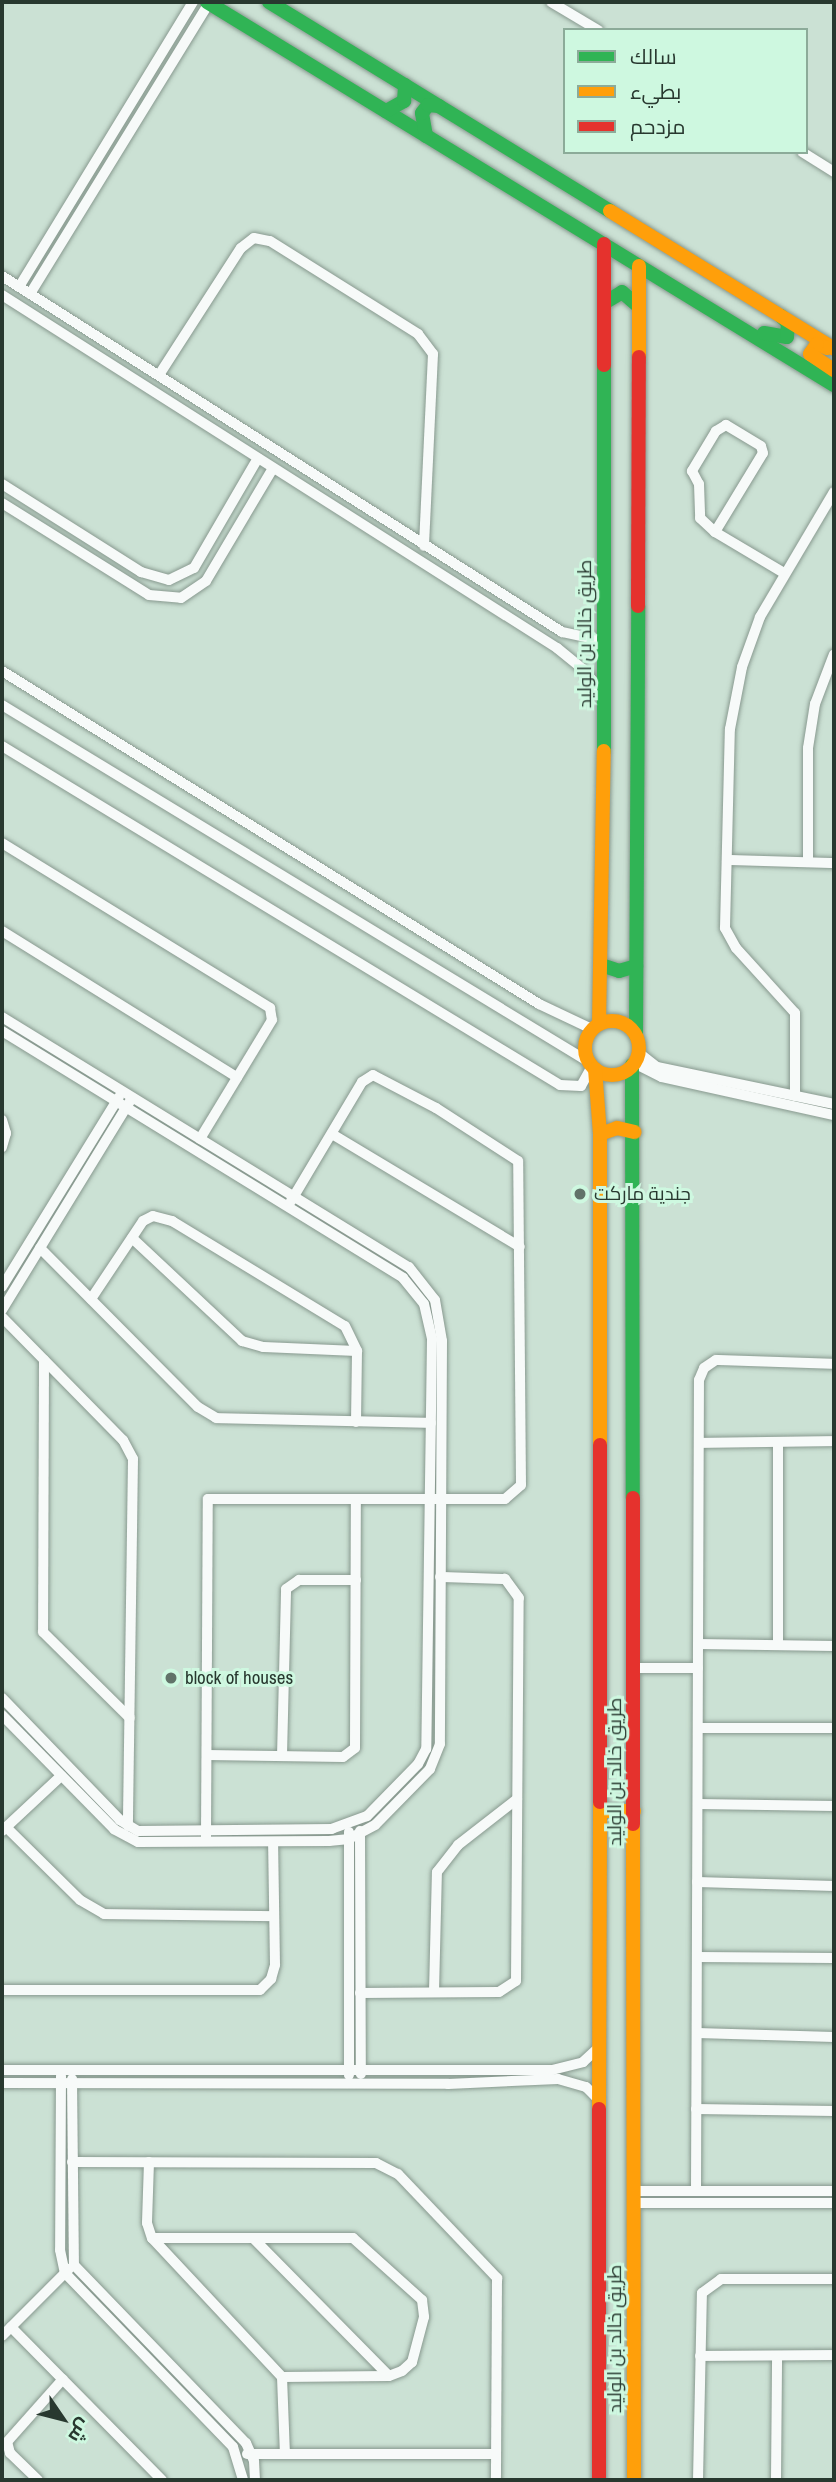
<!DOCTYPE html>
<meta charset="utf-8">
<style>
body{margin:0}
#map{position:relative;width:836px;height:2482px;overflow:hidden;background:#cbe1d4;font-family:"Archivo Narrow",Cairo,sans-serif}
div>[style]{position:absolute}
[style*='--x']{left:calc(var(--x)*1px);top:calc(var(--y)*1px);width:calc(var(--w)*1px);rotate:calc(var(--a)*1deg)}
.roads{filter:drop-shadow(0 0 2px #88998f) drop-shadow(0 0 2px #88998f)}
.street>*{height:10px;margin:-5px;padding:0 5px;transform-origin:5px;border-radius:5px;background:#f7faf9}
.fast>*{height:14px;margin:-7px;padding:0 7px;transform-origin:7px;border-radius:7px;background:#30b455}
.slow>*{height:14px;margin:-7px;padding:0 7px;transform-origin:7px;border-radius:7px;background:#ff9f0a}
.slow>.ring{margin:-7px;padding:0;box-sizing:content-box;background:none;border:14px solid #ff9f0a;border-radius:50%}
.jam>*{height:14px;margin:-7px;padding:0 7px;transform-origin:7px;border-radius:7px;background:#e5322d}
.dots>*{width:19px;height:19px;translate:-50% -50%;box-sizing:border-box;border:4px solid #cef8e0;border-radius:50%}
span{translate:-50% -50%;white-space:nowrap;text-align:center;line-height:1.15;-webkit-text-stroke:6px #cef8e0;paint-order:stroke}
.street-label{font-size:19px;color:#28382f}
.poi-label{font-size:19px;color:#28382f}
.left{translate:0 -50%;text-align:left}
.frame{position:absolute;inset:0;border:4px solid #28382f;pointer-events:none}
.legend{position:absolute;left:563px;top:28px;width:245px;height:126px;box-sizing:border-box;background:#cef8e0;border:2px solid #8cab99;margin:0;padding:9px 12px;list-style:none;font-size:21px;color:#28382f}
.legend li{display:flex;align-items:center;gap:14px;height:35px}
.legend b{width:35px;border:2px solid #8cab99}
.north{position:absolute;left:28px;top:2384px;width:70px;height:70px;-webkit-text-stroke:5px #cef8e0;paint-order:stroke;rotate:125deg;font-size:19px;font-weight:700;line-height:28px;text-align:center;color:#28382f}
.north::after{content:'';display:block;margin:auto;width:24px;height:32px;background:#28382f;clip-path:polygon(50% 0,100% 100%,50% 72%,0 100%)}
</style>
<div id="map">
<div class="roads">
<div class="street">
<div style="--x:551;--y:2;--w:55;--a:30.8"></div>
<div style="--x:802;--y:152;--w:38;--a:32"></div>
<div style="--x:2;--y:276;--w:664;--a:32.44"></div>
<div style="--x:562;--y:632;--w:43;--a:12.1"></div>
<div style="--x:19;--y:287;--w:334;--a:-58.6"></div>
<div style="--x:30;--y:294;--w:342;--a:-58.4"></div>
<div style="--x:2;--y:295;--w:658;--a:32.46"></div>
<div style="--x:557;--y:648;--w:33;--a:39"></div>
<div style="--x:583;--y:669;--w:33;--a:51"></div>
<div style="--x:159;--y:375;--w:151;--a:-57.2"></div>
<div style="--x:241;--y:248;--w:16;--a:-38"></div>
<div style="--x:254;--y:238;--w:16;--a:11"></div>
<div style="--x:270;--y:241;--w:175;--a:32.1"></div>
<div style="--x:418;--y:334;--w:25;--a:53"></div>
<div style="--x:433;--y:354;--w:192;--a:92.7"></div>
<div style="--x:2;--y:484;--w:165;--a:32.3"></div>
<div style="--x:141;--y:572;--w:29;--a:16"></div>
<div style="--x:169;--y:580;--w:28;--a:-26"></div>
<div style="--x:194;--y:568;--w:127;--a:-59.8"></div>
<div style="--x:2;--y:503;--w:173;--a:32"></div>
<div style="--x:149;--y:595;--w:32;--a:5"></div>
<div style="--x:181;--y:598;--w:30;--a:-34"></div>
<div style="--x:206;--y:581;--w:131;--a:-59.3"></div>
<div style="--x:715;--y:532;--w:92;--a:-58.7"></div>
<div style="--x:763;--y:453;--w:7;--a:-106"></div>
<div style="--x:761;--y:446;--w:41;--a:-149"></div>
<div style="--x:726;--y:425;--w:12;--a:149"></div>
<div style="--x:716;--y:431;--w:47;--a:121"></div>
<div style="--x:692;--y:471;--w:15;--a:62"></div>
<div style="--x:699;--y:484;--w:34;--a:88"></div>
<div style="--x:700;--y:518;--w:21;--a:43"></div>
<div style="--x:715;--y:532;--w:80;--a:30.7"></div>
<div style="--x:2;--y:671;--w:632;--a:31.8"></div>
<div style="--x:539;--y:1004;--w:59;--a:25.3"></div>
<div style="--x:2;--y:705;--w:687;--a:31.31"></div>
<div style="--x:2;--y:746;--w:653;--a:31.28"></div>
<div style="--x:560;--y:1085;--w:21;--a:3"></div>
<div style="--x:581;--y:1086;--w:23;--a:-61"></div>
<div style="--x:2;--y:843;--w:315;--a:31.6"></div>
<div style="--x:270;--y:1008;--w:12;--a:81"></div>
<div style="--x:272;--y:1020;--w:139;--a:121.2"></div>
<div style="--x:727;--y:860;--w:107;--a:1.6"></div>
<div style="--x:808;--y:862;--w:114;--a:-90"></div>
<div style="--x:808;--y:748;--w:45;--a:-81"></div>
<div style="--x:815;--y:704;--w:53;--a:-69.2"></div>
<div style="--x:2;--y:931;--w:277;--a:31.9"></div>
<div style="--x:2;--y:1017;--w:478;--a:31.6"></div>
<div style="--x:409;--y:1267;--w:42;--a:51.8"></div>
<div style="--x:435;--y:1300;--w:42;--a:80.3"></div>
<div style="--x:442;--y:1341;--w:403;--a:90.3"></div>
<div style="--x:440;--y:1744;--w:27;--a:112"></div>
<div style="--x:430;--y:1769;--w:78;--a:134.5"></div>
<div style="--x:375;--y:1825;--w:30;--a:152"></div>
<div style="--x:349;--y:1839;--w:20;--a:174"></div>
<div style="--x:329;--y:1841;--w:191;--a:179.7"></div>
<div style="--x:138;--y:1842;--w:27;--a:-152"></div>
<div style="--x:114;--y:1829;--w:160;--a:-134.5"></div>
<div style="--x:2;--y:1031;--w:471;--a:31.6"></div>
<div style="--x:403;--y:1278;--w:33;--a:51"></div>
<div style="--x:424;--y:1304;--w:36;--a:77"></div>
<div style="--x:432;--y:1339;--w:410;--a:90.8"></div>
<div style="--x:426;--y:1749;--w:17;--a:118"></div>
<div style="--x:418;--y:1764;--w:73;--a:134.4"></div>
<div style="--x:367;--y:1816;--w:37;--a:160"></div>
<div style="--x:332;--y:1829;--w:194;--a:179.4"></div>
<div style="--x:138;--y:1831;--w:21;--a:-149"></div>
<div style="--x:120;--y:1820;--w:170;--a:-134"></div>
<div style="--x:639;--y:1053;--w:23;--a:38"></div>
<div style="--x:657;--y:1067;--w:181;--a:11.8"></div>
<div style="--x:634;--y:1063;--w:31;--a:27"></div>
<div style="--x:662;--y:1077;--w:176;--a:12.5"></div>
<div style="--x:795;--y:1096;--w:83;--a:-90"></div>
<div style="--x:795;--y:1013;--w:88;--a:-132.2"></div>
<div style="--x:736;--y:948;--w:23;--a:-119"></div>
<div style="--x:725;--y:928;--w:199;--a:-88.6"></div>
<div style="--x:730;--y:729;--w:63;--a:-79"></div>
<div style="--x:742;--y:667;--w:53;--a:-70.2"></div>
<div style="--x:760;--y:617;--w:145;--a:-59.4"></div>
<div style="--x:2;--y:1120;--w:14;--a:73"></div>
<div style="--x:6;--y:1133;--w:15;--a:106"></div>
<div style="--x:332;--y:1134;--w:219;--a:31"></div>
<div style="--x:132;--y:1238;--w:151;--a:43.1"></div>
<div style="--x:242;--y:1341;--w:22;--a:16"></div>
<div style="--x:263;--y:1347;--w:94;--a:2.4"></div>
<div style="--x:40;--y:1248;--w:224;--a:45.2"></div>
<div style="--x:198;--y:1407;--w:21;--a:31"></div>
<div style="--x:216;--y:1418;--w:215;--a:1.3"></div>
<div style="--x:2;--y:1287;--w:223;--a:-58.4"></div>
<div style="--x:91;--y:1299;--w:94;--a:-56.3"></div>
<div style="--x:143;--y:1221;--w:11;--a:-27"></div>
<div style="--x:153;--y:1216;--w:20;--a:15"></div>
<div style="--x:172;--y:1221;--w:202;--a:31.3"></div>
<div style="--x:345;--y:1326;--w:28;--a:64"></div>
<div style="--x:357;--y:1351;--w:71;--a:90.8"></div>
<div style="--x:2;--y:1310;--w:245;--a:-58.5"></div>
<div style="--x:2;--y:1317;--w:173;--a:45.5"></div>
<div style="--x:123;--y:1440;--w:21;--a:62"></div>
<div style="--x:133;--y:1459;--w:367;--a:90.8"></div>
<div style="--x:44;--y:1360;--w:272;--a:90.2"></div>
<div style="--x:43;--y:1632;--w:122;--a:44.7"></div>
<div style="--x:778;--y:1442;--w:203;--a:90"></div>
<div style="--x:699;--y:1443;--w:135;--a:-0.8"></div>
<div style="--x:698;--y:1644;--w:136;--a:0.8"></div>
<div style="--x:635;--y:1668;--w:63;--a:0"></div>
<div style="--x:698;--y:1728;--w:136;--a:0"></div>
<div style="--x:207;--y:1755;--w:136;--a:0.8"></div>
<div style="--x:343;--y:1757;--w:15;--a:-37"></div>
<div style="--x:355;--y:1748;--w:249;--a:-89.8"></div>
<div style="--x:282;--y:1756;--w:167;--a:-88.6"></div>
<div style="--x:286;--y:1589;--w:16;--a:-35"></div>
<div style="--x:299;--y:1580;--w:57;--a:0"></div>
<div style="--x:698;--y:1804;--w:136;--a:0.8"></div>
<div style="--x:6;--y:1827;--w:104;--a:44.6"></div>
<div style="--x:80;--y:1900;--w:28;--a:30"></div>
<div style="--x:104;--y:1914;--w:170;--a:0.7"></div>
<div style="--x:2;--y:1831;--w:81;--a:-43"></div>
<div style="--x:360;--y:1831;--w:243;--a:89.8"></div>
<div style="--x:206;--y:1837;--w:338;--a:-89.7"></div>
<div style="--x:208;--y:1499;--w:297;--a:0"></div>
<div style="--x:505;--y:1499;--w:21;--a:-41"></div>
<div style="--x:521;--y:1485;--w:324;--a:-90.5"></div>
<div style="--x:518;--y:1161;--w:98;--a:-147.1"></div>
<div style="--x:436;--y:1108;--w:71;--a:-152.4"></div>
<div style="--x:373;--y:1075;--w:13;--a:148"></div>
<div style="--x:362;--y:1082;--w:139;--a:120.8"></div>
<div style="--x:697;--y:1882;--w:137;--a:1.7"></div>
<div style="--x:697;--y:1957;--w:137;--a:0.4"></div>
<div style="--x:2;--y:1990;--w:258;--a:0"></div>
<div style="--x:260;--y:1990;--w:16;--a:-45"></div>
<div style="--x:271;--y:1979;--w:15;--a:-74"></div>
<div style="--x:275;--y:1965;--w:122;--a:-90.9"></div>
<div style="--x:434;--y:1992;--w:120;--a:-88.6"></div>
<div style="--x:437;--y:1872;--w:34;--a:-52"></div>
<div style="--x:458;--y:1845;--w:75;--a:-37.9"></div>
<div style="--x:360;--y:1993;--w:139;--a:-0.4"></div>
<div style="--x:499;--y:1992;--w:20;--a:-33"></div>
<div style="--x:516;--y:1981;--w:383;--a:-89.6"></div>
<div style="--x:519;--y:1598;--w:24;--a:-126"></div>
<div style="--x:505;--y:1579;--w:65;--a:-178.2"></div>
<div style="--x:697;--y:2033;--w:137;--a:1.7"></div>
<div style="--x:2;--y:2070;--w:550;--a:0"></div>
<div style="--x:552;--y:2070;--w:32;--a:-14"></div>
<div style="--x:583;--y:2062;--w:23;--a:-43"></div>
<div style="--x:349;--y:2075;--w:243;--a:-90"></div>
<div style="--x:61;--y:2076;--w:174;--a:90.3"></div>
<div style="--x:60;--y:2250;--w:24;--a:78"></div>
<div style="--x:65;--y:2273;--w:242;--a:46"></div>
<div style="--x:233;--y:2447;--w:34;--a:73"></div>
<div style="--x:72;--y:2079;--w:186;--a:89.4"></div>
<div style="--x:74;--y:2265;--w:248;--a:46"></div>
<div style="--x:246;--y:2443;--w:20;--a:66"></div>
<div style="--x:254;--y:2461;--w:19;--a:87"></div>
<div style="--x:2;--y:2083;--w:446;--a:0.1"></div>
<div style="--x:448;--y:2084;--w:110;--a:-2.6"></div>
<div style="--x:558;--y:2079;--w:29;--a:16"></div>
<div style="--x:586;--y:2087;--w:20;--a:45"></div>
<div style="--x:696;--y:2109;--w:138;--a:0.8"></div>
<div style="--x:72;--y:2162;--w:304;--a:0.2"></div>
<div style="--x:376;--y:2163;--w:25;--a:27"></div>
<div style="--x:398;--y:2174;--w:144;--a:46.4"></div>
<div style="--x:497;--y:2278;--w:202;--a:90.3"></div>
<div style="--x:149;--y:2162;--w:61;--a:91.9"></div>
<div style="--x:147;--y:2223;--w:16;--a:72"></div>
<div style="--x:152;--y:2238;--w:190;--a:46.9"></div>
<div style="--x:282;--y:2377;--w:77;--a:87.8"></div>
<div style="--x:635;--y:2191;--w:199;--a:0"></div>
<div style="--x:696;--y:2191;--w:811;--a:-89.79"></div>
<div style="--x:699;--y:1380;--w:13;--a:-67"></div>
<div style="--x:704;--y:1368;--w:14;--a:-34"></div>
<div style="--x:716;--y:1360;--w:118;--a:1.9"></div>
<div style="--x:635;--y:2203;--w:199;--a:0"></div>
<div style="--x:152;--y:2238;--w:201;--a:0"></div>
<div style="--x:353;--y:2238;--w:93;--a:41.9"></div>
<div style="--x:422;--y:2300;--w:17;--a:83"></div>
<div style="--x:424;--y:2317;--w:47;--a:104.9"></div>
<div style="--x:412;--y:2362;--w:13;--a:138"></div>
<div style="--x:402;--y:2371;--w:14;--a:159"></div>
<div style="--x:389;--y:2376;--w:107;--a:179.5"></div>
<div style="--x:254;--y:2239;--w:192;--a:45.4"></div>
<div style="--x:11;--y:2327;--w:215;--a:45.4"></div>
<div style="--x:2;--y:2336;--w:95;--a:-45"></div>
<div style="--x:700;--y:2356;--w:134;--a:-0.4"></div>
<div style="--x:247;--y:2454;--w:249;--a:0"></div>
<div style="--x:38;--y:2480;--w:39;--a:-136"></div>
<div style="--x:10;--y:2453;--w:11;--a:-105"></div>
<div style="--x:7;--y:2442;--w:84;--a:-48.4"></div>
<div style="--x:698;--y:2480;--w:187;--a:-88.8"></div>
<div style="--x:702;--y:2293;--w:24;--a:-36"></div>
<div style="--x:721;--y:2279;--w:113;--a:0"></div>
<div style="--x:776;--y:2480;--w:124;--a:-89.5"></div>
</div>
<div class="fast">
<div style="--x:207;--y:2;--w:735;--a:31.42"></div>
<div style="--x:269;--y:2;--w:400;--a:31.5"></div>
<div style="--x:386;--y:111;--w:21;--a:-29"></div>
<div style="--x:404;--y:101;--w:16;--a:-86"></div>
<div style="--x:426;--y:136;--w:23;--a:-100"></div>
<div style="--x:422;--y:113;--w:10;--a:-53"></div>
<div style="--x:428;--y:105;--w:11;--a:5"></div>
<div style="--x:604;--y:303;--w:21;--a:-31"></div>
<div style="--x:622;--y:292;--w:21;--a:41"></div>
<div style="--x:764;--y:333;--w:23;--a:10"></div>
<div style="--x:787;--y:337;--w:14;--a:-86"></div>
<div style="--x:788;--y:323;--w:10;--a:-135"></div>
<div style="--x:604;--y:365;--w:386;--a:90"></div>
<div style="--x:601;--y:965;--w:19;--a:18"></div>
<div style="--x:619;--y:971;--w:18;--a:-16"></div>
<div style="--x:636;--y:1035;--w:429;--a:-89.7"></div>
<div style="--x:632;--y:1065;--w:433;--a:89.9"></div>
</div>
<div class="slow">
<div style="--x:610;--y:211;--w:263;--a:31.6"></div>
<div style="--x:827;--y:348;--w:11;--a:-158"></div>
<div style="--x:817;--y:344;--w:12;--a:125"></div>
<div style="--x:810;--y:354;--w:29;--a:34"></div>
<div style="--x:639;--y:357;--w:91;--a:-90"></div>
<div class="ring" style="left:585px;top:1021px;width:40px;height:40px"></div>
<div style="--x:599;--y:1024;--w:273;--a:-89"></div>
<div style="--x:595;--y:1069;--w:65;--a:85.6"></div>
<div style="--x:600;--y:1134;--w:311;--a:90"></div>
<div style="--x:600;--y:1134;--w:18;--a:-19"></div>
<div style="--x:617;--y:1128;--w:18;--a:13"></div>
<div style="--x:600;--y:1811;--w:34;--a:0"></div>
<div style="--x:633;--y:1824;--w:656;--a:89.91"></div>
<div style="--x:599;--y:2109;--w:307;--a:-89.8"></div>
</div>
<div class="jam">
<div style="--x:604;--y:244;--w:121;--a:90"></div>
<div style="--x:638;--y:606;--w:249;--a:-89.8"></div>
<div style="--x:633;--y:1498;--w:326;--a:90"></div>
<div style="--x:600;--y:1802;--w:357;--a:-90"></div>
<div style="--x:599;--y:2480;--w:371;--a:-90"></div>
</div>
</div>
<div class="dots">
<div style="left:580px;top:1194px;background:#617369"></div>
<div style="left:171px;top:1678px;background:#617369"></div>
</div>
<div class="street-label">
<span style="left:585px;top:634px;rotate:-90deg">طريق خالد بن الوليد</span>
<span style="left:615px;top:1772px;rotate:-90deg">طريق خالد بن الوليد</span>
<span style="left:615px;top:2339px;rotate:-90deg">طريق خالد بن الوليد</span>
</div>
<div class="poi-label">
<span class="left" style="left:594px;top:1194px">جندية ماركت</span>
<span class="left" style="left:185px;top:1678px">block of houses</span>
</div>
<div class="frame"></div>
<ul class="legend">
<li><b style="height:9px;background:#30b455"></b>سالك</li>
<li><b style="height:9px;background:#ff9f0a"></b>بطيء</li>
<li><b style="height:9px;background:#e5322d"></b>مزدحم</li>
</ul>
<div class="north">ش</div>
</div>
